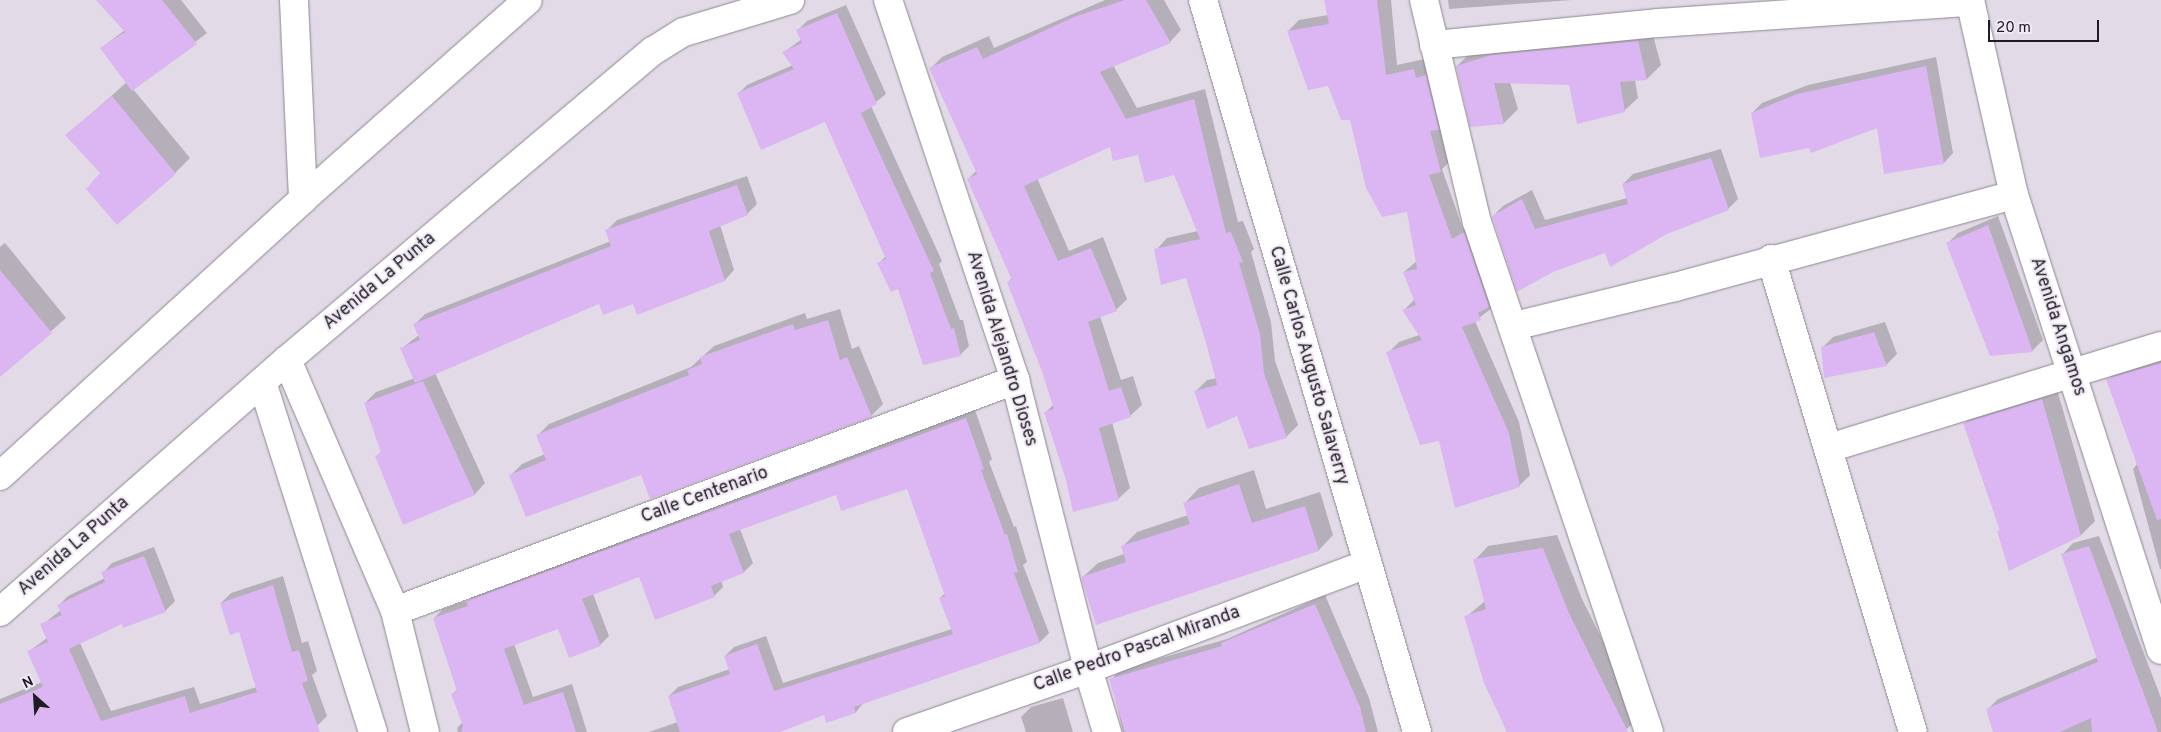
<!DOCTYPE html>
<style>
body{margin:0}
#map{position:relative;width:2161px;height:732px;overflow:hidden;background:#e2dbe7;font-family:Overpass,sans-serif}
div>[style]{position:absolute}
[style*='--x']{left:calc(var(--x)*1px);top:calc(var(--y)*1px);width:calc(var(--w)*1px);rotate:calc(var(--a)*1deg)}
.shadow>*{inset:0;background:#0003}
.building>*{inset:0;background:#dbb6f2}
.roads{filter:drop-shadow(0 0 1px #8d8792) drop-shadow(0 0 1px #8d8792)}
.minor>*{height:28px;margin:-14px;padding:0 14px;transform-origin:14px;border-radius:14px;background:#fff}
span{translate:-50% -50%;white-space:nowrap;text-align:center;line-height:1.15;-webkit-text-stroke:4px #f0e8f5;paint-order:stroke}
.street-label{font-size:18px;color:#1f1c21}
.north{position:absolute;left:10px;top:672px;width:50px;height:50px;-webkit-text-stroke:4px #f0e8f5;paint-order:stroke;rotate:334deg;font-size:14px;font-weight:700;line-height:20px;text-align:center;color:#1f1c21}
.north::after{content:'';display:block;margin:auto;width:18px;height:22px;background:#1f1c21;clip-path:polygon(50% 0,100% 100%,50% 72%,0 100%)}
.scale{position:absolute;left:1988px;top:20px;width:111px;height:22px;box-sizing:border-box;border:2px solid #1f1c21;border-top:0;padding-left:6px;font-size:15px;line-height:18px;white-space:nowrap;color:#1f1c21;-webkit-text-stroke:4px #f0e8f5;paint-order:stroke}
</style>
<div id="map">
<div class="shadow">
<div style="clip-path:polygon(109px 0,181px 0,207px 33px,133px 89px,190px 158px,175px 173px,101px 173px,67px 135px,127px 82px,101px 48px,125px 30px)"></div>
<div style="clip-path:polygon(1105px 0,1164px 0,1181px 30px,1170px 42px,1113px 65px,1137px 108px,1205px 89px,1238px 222px,1243px 221px,1254px 249px,1251px 252px,1271px 322px,1275px 361px,1298px 425px,1286px 437px,1196px 391px,1207px 380px,1217px 378px,1187px 276px,1156px 250px,1167px 238px,1198px 231px,1175px 173px,1139px 154px,1111px 145px,1037px 178px,1069px 251px,1103px 237px,1127px 299px,1116px 310px,1100px 316px,1121px 380px,1133px 376px,1142px 405px,1130px 416px,1112px 422px,1130px 488px,1118px 499px,1068px 480px,1046px 412px,1054px 404px,1043px 368px,1008px 282px,1012px 278px,968px 179px,977px 170px,931px 68px,942px 57px,989px 36px,994px 48px)"></div>
<div style="clip-path:polygon(1325px 0,1391px 0,1397px 65px,1425px 59px,1451px 160px,1442px 169px,1463px 229px,1475px 222px,1500px 295px,1490px 305px,1492px 308px,1475px 321px,1519px 422px,1530px 475px,1519px 486px,1440px 439px,1388px 353px,1399px 342px,1419px 335px,1404px 310px,1415px 299px,1404px 272px,1417px 261px,1408px 210px,1329px 84px,1288px 31px,1299px 20px,1328px 15px)"></div>
<div style="clip-path:polygon(1448px 0,1572px 0,1449px 9px)"></div>
<div style="clip-path:polygon(846px 5px,886px 94px,871px 106px,942px 261px,939px 264px,960px 320px,963px 320px,969px 346px,960px 355px,879px 263px,886px 256px,826px 121px,738px 94px,747px 85px,793px 65px,784px 52px,802px 39px,798px 30px,807px 21px)"></div>
<div style="clip-path:polygon(1651px 28px,1661px 65px,1647px 79px,1635px 80px,1638px 98px,1624px 111px,1570px 84px,1510px 82px,1518px 109px,1504px 123px,1471px 126px,1457px 66px,1471px 52px)"></div>
<div style="clip-path:polygon(1936px 57px,1953px 153px,1944px 163px,1878px 126px,1752px 113px,1762px 103px,1808px 85px)"></div>
<div style="clip-path:polygon(1721px 149px,1738px 199px,1728px 209px,1605px 251px,1493px 216px,1503px 206px,1532px 190px,1545px 220px,1627px 198px,1623px 184px,1633px 174px)"></div>
<div style="clip-path:polygon(747px 176px,757px 204px,747px 214px,720px 225px,734px 270px,725px 280px,633px 303px,600px 303px,435px 373px,485px 483px,475px 494px,403px 523px,377px 456px,382px 451px,365px 403px,376px 392px,415px 378px,402px 348px,419px 335px,415px 324px,425px 314px,611px 241px,607px 230px,617px 220px)"></div>
<div style="clip-path:polygon(1998px 216px,2043px 340px,2032px 351px,1948px 243px,1958px 233px)"></div>
<div style="clip-path:polygon(5px 243px,66px 318px,0 376px,0 247px)"></div>
<div style="clip-path:polygon(840px 309px,852px 349px,859px 346px,883px 404px,871px 416px,642px 473px,511px 475px,522px 464px,545px 454px,537px 436px,549px 424px,691px 367px,714px 346px,805px 313px,807px 319px)"></div>
<div style="clip-path:polygon(1885px 322px,1897px 354px,1886px 365px,1822px 348px,1833px 337px)"></div>
<div style="clip-path:polygon(2161px 355px,2161px 569px,2160px 569px,2133px 469px,2138px 463px,2108px 380px,2121px 366px)"></div>
<div style="clip-path:polygon(2056px 386px,2095px 521px,2081px 535px,1998px 532px,2001px 529px,1964px 424px,1978px 410px)"></div>
<div style="clip-path:polygon(975px 410px,992px 459px,989px 462px,1014px 527px,1016px 526px,1027px 562px,1023px 565px,1049px 633px,1040px 642px,864px 702px,856px 712px,825px 713px,777px 732px,649px 732px,678px 722px,669px 696px,678px 687px,730px 669px,725px 656px,734px 647px,766px 636px,783px 683px,952px 629px,940px 598px,945px 593px,908px 487px,837px 494px,740px 529px,753px 563px,744px 572px,721px 580px,723px 587px,714px 596px,640px 576px,593px 594px,609px 636px,600px 645px,559px 628px,514px 644px,533px 697px,572px 684px,587px 732px,458px 732px,457px 728px,463px 722px,452px 694px,458px 689px,434px 618px,443px 609px,469px 600px,477px 592px)"></div>
<div style="clip-path:polygon(1254px 470px,1266px 509px,1320px 492px,1333px 535px,1319px 550px,1083px 577px,1098px 563px,1124px 554px,1122px 547px,1137px 532px,1188px 515px,1185px 503px,1199px 488px)"></div>
<div style="clip-path:polygon(1557px 535px,1582px 599px,1641px 717px,1623px 732px,1509px 732px,1466px 617px,1485px 601px,1475px 560px,1488px 546px)"></div>
<div style="clip-path:polygon(2099px 536px,2161px 698px,2161px 732px,1995px 732px,1987px 710px,1998px 699px,2098px 657px,2063px 554px,2073px 543px)"></div>
<div style="clip-path:polygon(154px 547px,175px 601px,165px 611px,122px 623px,80px 643px,111px 711px,194px 687px,200px 704px,257px 687px,240px 631px,221px 603px,231px 593px,283px 576px,302px 643px,308px 641px,317px 671px,312px 675px,327px 716px,318px 725px,299px 732px,0 732px,0 699px,42px 682px,28px 652px,47px 638px,42px 625px,61px 610px,59px 605px,68px 596px,105px 578px,103px 573px,112px 563px)"></div>
<div style="clip-path:polygon(1325px 595px,1369px 698px,1378px 732px,1123px 732px,1111px 680px,1120px 670px,1227px 639px)"></div>
<div style="clip-path:polygon(1063px 698px,1073px 732px,1026px 732px,1021px 717px,1031px 707px)"></div>
</div>
<div class="building">
<div style="clip-path:polygon(96px 0,162px 0,197px 44px,132px 91px,100px 48px,125px 32px)"></div>
<div style="clip-path:polygon(1125px 0,1146px 0,1171px 43px,1100px 72px,1126px 119px,1194px 99px,1226px 233px,1231px 232px,1243px 262px,1239px 263px,1260px 334px,1264px 373px,1287px 438px,1249px 449px,1237px 416px,1207px 429px,1194px 391px,1217px 385px,1207px 346px,1186px 278px,1161px 285px,1154px 249px,1200px 239px,1174px 175px,1145px 183px,1138px 155px,1113px 161px,1110px 147px,1024px 186px,1058px 261px,1091px 248px,1117px 311px,1088px 322px,1109px 391px,1121px 387px,1131px 417px,1099px 428px,1119px 500px,1073px 512px,1066px 480px,1044px 412px,1054px 409px,1041px 369px,1007px 282px,1012px 280px,967px 179px,977px 174px,929px 68px,977px 47px,983px 59px,1074px 17px)"></div>
<div style="clip-path:polygon(1324px 0,1377px 0,1386px 75px,1414px 69px,1416px 78px,1426px 75px,1439px 130px,1430px 131px,1441px 172px,1429px 175px,1452px 239px,1464px 232px,1489px 307px,1478px 313px,1481px 320px,1462px 327px,1509px 433px,1520px 487px,1455px 508px,1439px 441px,1420px 445px,1386px 352px,1422px 340px,1402px 310px,1416px 305px,1403px 272px,1417px 269px,1407px 212px,1382px 217px,1366px 188px,1350px 120px,1341px 120px,1328px 86px,1308px 90px,1287px 31px,1329px 24px)"></div>
<div style="clip-path:polygon(837px 13px,877px 104px,861px 113px,934px 271px,930px 273px,951px 329px,954px 328px,961px 356px,923px 365px,898px 289px,891px 292px,877px 263px,886px 259px,825px 122px,761px 150px,737px 93px,794px 69px,782px 52px,802px 43px,796px 30px)"></div>
<div style="clip-path:polygon(1638px 41px,1647px 80px,1620px 82px,1625px 112px,1577px 124px,1569px 85px,1494px 83px,1504px 124px,1470px 127px,1456px 66px,1491px 55px)"></div>
<div style="clip-path:polygon(1926px 66px,1944px 164px,1884px 174px,1877px 128px,1811px 153px,1809px 148px,1760px 158px,1751px 113px,1797px 94px)"></div>
<div style="clip-path:polygon(112px 96px,176px 174px,117px 225px,86px 189px,100px 173px,65px 135px)"></div>
<div style="clip-path:polygon(1711px 158px,1729px 210px,1667px 234px,1610px 267px,1605px 253px,1553px 272px,1517px 292px,1492px 216px,1522px 199px,1535px 229px,1590px 214px,1628px 204px,1622px 184px)"></div>
<div style="clip-path:polygon(737px 185px,748px 215px,709px 231px,725px 281px,637px 315px,633px 304px,603px 315px,599px 304px,415px 383px,400px 348px,420px 340px,413px 324px,611px 246px,605px 230px)"></div>
<div style="clip-path:polygon(1988px 225px,2033px 352px,1990px 356px,1946px 243px)"></div>
<div style="clip-path:polygon(0 270px,52px 333px,0 377px)"></div>
<div style="clip-path:polygon(828px 320px,840px 360px,847px 357px,872px 417px,650px 499px,641px 475px,526px 517px,509px 475px,546px 460px,536px 435px,689px 375px,687px 370px,702px 364px,700px 357px,793px 324px,795px 330px)"></div>
<div style="clip-path:polygon(1874px 332px,1887px 366px,1824px 378px,1821px 347px)"></div>
<div style="clip-path:polygon(2161px 363px,2161px 519px,2157px 520px,2106px 379px)"></div>
<div style="clip-path:polygon(423px 381px,475px 495px,403px 525px,375px 456px,381px 453px,364px 403px)"></div>
<div style="clip-path:polygon(2042px 399px,2081px 536px,2009px 571px,1997px 531px,2000px 531px,1963px 423px)"></div>
<div style="clip-path:polygon(966px 418px,984px 469px,981px 470px,1005px 535px,1007px 534px,1018px 572px,1014px 573px,1040px 643px,854px 707px,856px 713px,826px 723px,824px 715px,780px 732px,680px 732px,668px 696px,730px 674px,724px 656px,757px 644px,774px 691px,953px 634px,939px 598px,945px 596px,907px 489px,841px 511px,836px 495px,729px 534px,744px 573px,711px 586px,715px 597px,655px 620px,639px 577px,582px 599px,601px 646px,569px 658px,558px 629px,504px 649px,524px 705px,563px 692px,576px 732px,461px 732px,463px 726px,451px 694px,457px 691px,433px 618px,468px 606px,466px 601px)"></div>
<div style="clip-path:polygon(1239px 484px,1252px 523px,1305px 506px,1319px 551px,1096px 625px,1081px 577px,1126px 562px,1121px 546px,1190px 524px,1183px 503px)"></div>
<div style="clip-path:polygon(2089px 546px,2158px 732px,2092px 732px,2091px 718px,2060px 732px,1993px 732px,1986px 709px,2098px 662px,2061px 554px)"></div>
<div style="clip-path:polygon(1543px 548px,1569px 613px,1628px 732px,1507px 732px,1484px 683px,1464px 616px,1486px 609px,1473px 559px)"></div>
<div style="clip-path:polygon(144px 556px,166px 612px,123px 628px,122px 624px,69px 649px,101px 721px,185px 696px,190px 713px,257px 692px,239px 632px,230px 635px,220px 603px,273px 585px,292px 652px,299px 650px,308px 681px,302px 683px,320px 732px,0 732px,0 704px,43px 687px,27px 651px,48px 642px,40px 624px,62px 615px,57px 605px,105px 582px,101px 572px)"></div>
<div style="clip-path:polygon(1315px 604px,1360px 707px,1366px 732px,1125px 732px,1109px 679px,1222px 646px,1221px 643px)"></div>
</div>
<div class="roads">
<div class="minor">
<div style="--x:888;--y:0;--w:401;--a:71.5"></div>
<div style="--x:1015;--y:380;--w:298;--a:75.8"></div>
<div style="--x:1088;--y:669;--w:66;--a:73.2"></div>
<div style="--x:1203;--y:0;--w:763;--a:73.7"></div>
<div style="--x:1424;--y:0;--w:228;--a:76.6"></div>
<div style="--x:1477;--y:222;--w:538;--a:71.36"></div>
<div style="--x:1970;--y:0;--w:200;--a:77.3"></div>
<div style="--x:2014;--y:195;--w:478;--a:72.1"></div>
<div style="--x:1434;--y:45;--w:225;--a:-5.6"></div>
<div style="--x:1658;--y:23;--w:313;--a:-3.9"></div>
<div style="--x:303;--y:199;--w:300;--a:-41.5"></div>
<div style="--x:1771;--y:259;--w:494;--a:73.3"></div>
<div style="--x:1514;--y:326;--w:166;--a:-13.6"></div>
<div style="--x:1675;--y:287;--w:351;--a:-15.2"></div>
<div style="--x:287;--y:360;--w:273;--a:66.7"></div>
<div style="--x:395;--y:611;--w:125;--a:76.1"></div>
<div style="--x:262;--y:382;--w:367;--a:72.4"></div>
<div style="--x:1829;--y:448;--w:347;--a:-17.1"></div>
<div style="--x:0;--y:476;--w:411;--a:-42.4"></div>
<div style="--x:303;--y:199;--w:199;--a:-92.6"></div>
<div style="--x:395;--y:611;--w:662;--a:-20.43"></div>
<div style="--x:0;--y:612;--w:382;--a:-41.3"></div>
<div style="--x:287;--y:360;--w:479;--a:-40.2"></div>
<div style="--x:653;--y:51;--w:36;--a:-32"></div>
<div style="--x:684;--y:32;--w:111;--a:-16.8"></div>
<div style="--x:907;--y:732;--w:192;--a:-19.2"></div>
<div style="--x:1088;--y:669;--w:296;--a:-20.6"></div>
</div>
</div>
<div class="street-label">
<span style="left:380px;top:282px;rotate:-40deg">Avenida La Punta</span>
<span style="left:2057px;top:327px;rotate:72deg">Avenida Angamos</span>
<span style="left:1001px;top:349px;rotate:73deg">Avenida Alejandro Dioses</span>
<span style="left:1308px;top:366px;rotate:74deg">Calle Carlos Augusto Salaverry</span>
<span style="left:705px;top:496px;rotate:-20deg">Calle Centenario</span>
<span style="left:74px;top:547px;rotate:-41deg">Avenida La Punta</span>
<span style="left:1137px;top:650px;rotate:-20deg">Calle Pedro Pascal Miranda</span>
</div>
<div class="north">N</div>
<div class="scale">20 m</div>
</div>
